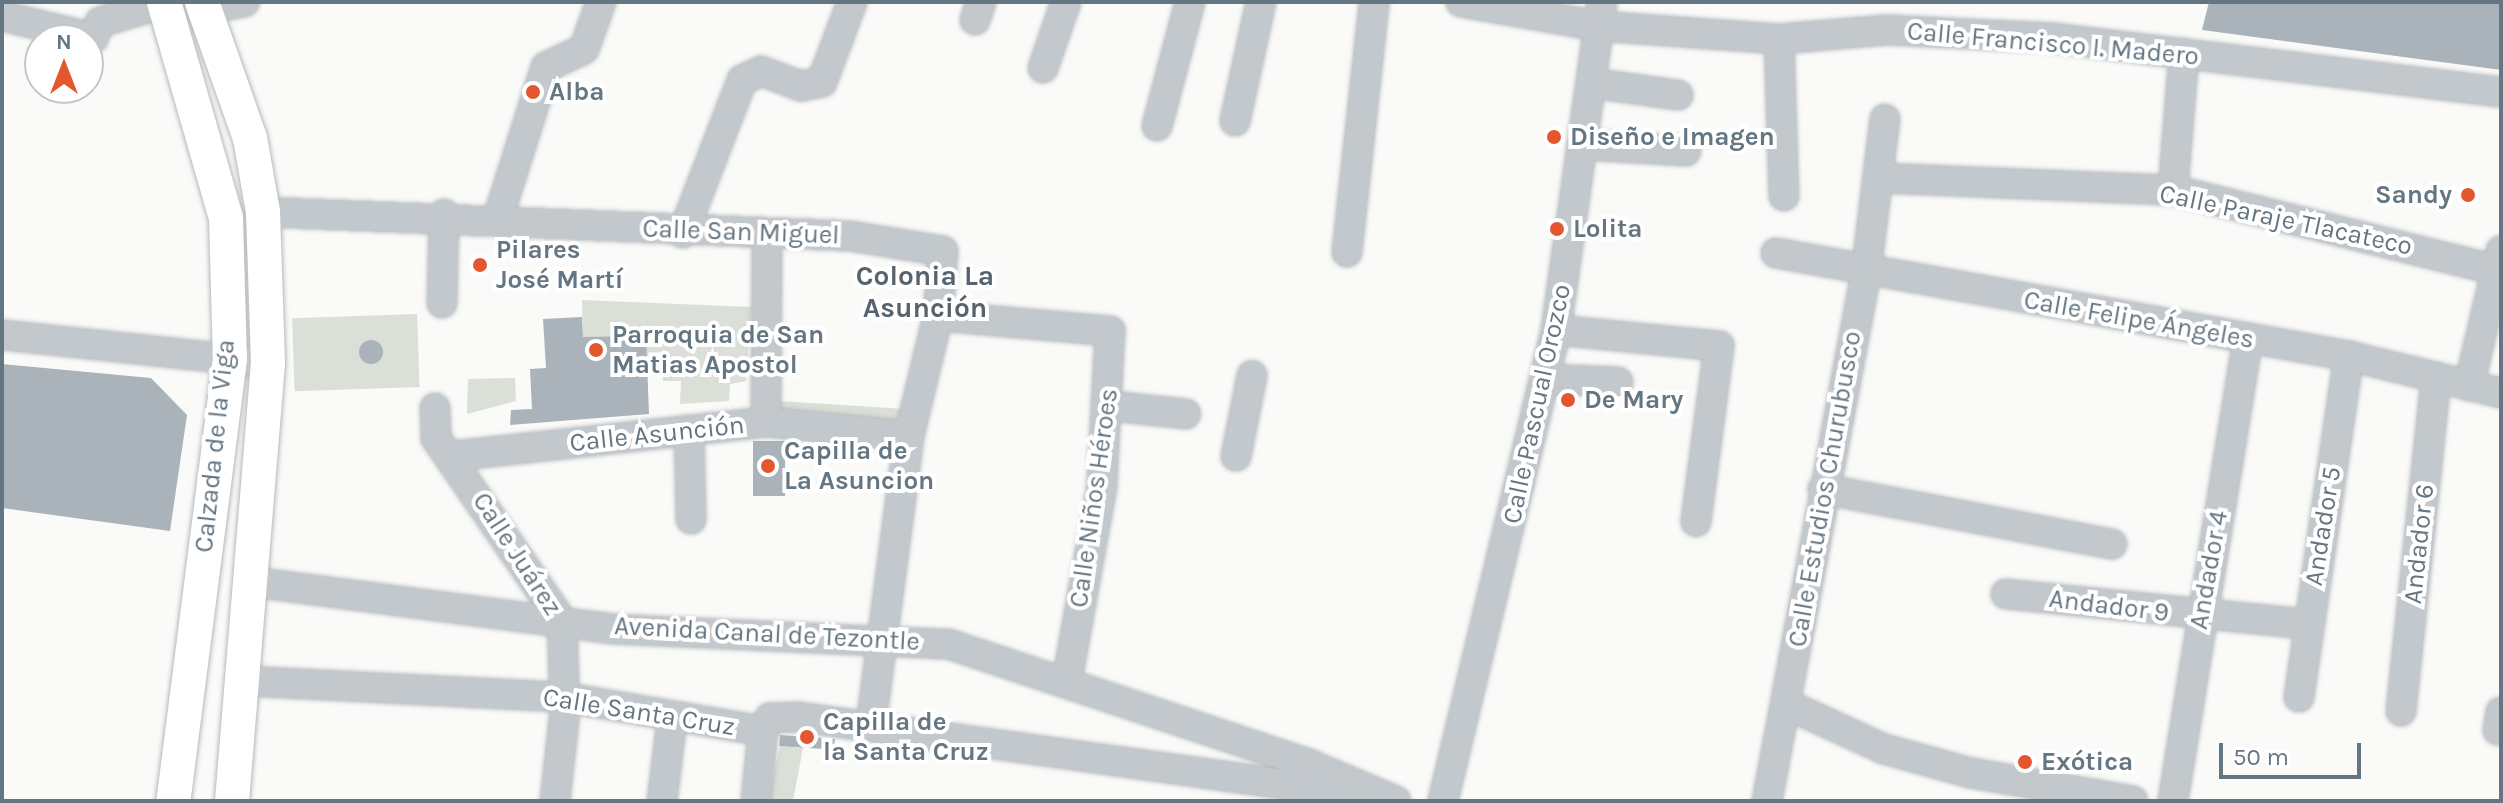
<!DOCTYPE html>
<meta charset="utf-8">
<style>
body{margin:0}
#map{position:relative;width:2503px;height:803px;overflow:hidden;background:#fafaf8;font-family:Karla,sans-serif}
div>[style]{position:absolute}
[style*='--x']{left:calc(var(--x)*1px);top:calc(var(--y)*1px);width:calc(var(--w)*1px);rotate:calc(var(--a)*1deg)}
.green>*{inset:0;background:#dadfd7;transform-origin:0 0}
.building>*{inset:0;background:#aab3b9;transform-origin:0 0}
.round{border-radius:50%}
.roads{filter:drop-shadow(0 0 2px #b5babe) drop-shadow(0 0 2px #b5babe)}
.minor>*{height:28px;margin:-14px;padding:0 14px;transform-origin:14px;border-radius:14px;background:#c3c8cc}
.major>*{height:34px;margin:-17px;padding:0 17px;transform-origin:17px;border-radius:17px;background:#fff}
.dots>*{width:22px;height:22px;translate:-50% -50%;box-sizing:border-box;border:4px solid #fff;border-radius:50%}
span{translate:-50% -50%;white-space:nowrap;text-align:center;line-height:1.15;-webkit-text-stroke:8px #fff;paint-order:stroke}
.street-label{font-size:26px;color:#657683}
.poi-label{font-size:26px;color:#657683;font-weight:700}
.left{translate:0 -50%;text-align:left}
.right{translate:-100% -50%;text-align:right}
.neighbourhood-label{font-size:28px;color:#57646e;font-weight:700}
.frame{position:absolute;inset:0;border:4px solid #657683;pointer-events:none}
.north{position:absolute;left:24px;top:24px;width:80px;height:80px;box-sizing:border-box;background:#fff;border:2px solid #c1c8cd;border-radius:50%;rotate:0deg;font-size:22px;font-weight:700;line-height:32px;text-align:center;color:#657683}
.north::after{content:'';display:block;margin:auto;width:28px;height:36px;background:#e4572e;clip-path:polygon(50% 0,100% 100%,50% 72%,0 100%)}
.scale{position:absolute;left:2219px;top:743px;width:142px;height:36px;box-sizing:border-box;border:4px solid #657683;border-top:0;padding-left:10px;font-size:24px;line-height:28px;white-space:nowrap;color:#657683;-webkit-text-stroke:6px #fff;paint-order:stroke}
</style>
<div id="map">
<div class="green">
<div style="clip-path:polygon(582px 300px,752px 307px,746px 381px,730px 384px,729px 401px,680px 404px,681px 381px,663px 381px,662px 363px,583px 337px)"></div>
<div style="left:417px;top:314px;width:73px;height:125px;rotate:88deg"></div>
<div style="clip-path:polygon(515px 378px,516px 401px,467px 414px,468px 379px)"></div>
<div style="clip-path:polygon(779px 401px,905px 409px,890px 427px,781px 413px)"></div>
<div style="clip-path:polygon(780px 746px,803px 748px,793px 801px,768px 801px)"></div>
</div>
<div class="building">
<div style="clip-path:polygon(2209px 2px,2501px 2px,2501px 70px,2202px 30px)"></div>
<div style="clip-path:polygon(582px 317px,583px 337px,646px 336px,649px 414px,510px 425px,511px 410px,532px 409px,530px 369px,546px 368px,543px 319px)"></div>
<div class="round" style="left:359px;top:340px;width:24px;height:24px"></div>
<div style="clip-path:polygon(2px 364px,151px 378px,187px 415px,170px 531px,2px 508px)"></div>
<div style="left:753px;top:441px;width:32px;height:55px"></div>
<div style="left:780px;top:735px;width:55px;height:11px;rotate:4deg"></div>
</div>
<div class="roads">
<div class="minor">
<div style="--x:1461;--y:2;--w:139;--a:9.9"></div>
<div style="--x:1598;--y:26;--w:181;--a:4.1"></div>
<div style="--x:1779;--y:39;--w:108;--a:-4.8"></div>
<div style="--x:1887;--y:30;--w:167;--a:2.7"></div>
<div style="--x:2054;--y:38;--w:450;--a:6.9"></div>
<div style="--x:204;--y:9;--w:41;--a:-9.9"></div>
<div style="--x:2;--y:16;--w:94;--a:13.6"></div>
<div style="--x:93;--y:38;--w:17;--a:-66"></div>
<div style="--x:100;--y:22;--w:67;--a:-16.5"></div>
<div style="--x:975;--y:20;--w:19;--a:-72"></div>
<div style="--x:1779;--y:39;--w:157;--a:88.2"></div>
<div style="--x:1043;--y:68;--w:70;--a:-70.8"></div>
<div style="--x:1591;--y:83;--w:88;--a:7.9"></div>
<div style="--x:1235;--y:121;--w:122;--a:-77.7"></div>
<div style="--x:1157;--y:126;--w:128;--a:-75.1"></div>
<div style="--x:1583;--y:145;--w:103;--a:3.3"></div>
<div style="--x:1881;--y:178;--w:292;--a:2.4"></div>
<div style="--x:2173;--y:190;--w:333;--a:13.9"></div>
<div style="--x:2173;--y:190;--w:137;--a:-85.4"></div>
<div style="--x:263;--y:212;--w:587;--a:2.34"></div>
<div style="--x:850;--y:236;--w:94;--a:9.2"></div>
<div style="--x:943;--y:251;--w:65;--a:94.4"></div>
<div style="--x:938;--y:316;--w:123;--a:103.6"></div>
<div style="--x:909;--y:436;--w:292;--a:97.5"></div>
<div style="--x:498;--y:218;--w:158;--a:-72.4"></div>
<div style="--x:546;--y:67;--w:42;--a:-25.3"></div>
<div style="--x:584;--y:49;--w:50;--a:-70.1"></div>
<div style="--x:683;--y:233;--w:164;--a:-68.9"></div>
<div style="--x:742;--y:80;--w:21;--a:-25"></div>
<div style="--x:761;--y:71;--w:43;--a:20.6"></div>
<div style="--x:801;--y:86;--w:21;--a:-11"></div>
<div style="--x:822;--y:82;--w:85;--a:-69.4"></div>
<div style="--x:1347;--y:252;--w:251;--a:-83.8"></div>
<div style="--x:1776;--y:253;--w:582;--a:10.19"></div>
<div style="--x:2349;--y:356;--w:156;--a:13.7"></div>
<div style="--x:442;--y:303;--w:89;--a:-88.7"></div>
<div style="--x:938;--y:316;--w:173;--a:5"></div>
<div style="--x:1110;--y:331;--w:155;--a:93"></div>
<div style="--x:1102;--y:486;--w:197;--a:100.2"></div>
<div style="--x:1556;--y:330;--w:164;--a:5.6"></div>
<div style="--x:1719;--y:346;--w:177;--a:97.5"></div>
<div style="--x:2;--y:335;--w:267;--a:6"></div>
<div style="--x:1545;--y:379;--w:73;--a:2.4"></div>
<div style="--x:2469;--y:386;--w:139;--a:-76.7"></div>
<div style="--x:1110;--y:406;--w:76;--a:6"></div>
<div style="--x:435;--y:408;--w:30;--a:88"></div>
<div style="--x:436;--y:438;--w:222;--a:55.5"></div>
<div style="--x:562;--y:621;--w:89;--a:88.1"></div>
<div style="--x:565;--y:710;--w:92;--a:96.3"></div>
<div style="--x:766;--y:422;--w:186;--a:-89.7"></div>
<div style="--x:689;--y:430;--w:89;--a:88.7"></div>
<div style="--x:453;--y:456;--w:315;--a:-6.2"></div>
<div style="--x:766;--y:422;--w:144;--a:5.6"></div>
<div style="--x:1236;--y:456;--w:82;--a:-78.7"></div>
<div style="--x:1823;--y:489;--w:294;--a:10.8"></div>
<div style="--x:252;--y:582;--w:363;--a:7.4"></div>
<div style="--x:612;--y:629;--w:336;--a:2.6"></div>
<div style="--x:948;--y:644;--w:383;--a:18.4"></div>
<div style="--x:1311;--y:765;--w:92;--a:23"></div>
<div style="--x:2006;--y:594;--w:303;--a:5.7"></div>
<div style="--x:243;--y:681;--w:319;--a:2.9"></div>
<div style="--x:562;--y:697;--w:204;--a:9.6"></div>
<div style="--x:763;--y:731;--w:15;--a:-62"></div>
<div style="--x:770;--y:718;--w:29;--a:-2"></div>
<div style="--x:799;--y:717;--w:516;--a:7.91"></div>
<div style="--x:1310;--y:788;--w:43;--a:-2.7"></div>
<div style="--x:2299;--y:697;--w:345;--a:-81.7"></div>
<div style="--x:1786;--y:704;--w:108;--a:24.7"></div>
<div style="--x:1884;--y:749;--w:90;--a:15.4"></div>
<div style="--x:1971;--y:773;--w:164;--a:9.8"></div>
<div style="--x:2401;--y:711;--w:336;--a:-84"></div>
<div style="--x:2498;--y:730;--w:18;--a:-81"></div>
<div style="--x:662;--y:801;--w:83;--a:-83"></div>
<div style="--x:756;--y:801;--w:70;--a:-84.3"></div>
<div style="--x:1443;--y:801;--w:484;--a:-76.5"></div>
<div style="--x:1556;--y:330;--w:331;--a:-82"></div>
<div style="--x:1767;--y:801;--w:537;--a:-79.38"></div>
<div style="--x:1866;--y:273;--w:155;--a:-83"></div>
<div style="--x:2173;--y:801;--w:468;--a:-80.8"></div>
</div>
<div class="major">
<div style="--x:164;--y:2;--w:225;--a:74"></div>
<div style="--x:226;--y:218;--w:141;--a:88.4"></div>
<div style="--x:230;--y:359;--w:446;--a:97.3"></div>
<div style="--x:202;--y:2;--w:144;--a:70.6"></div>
<div style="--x:250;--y:138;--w:75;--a:80"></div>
<div style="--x:263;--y:212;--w:151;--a:88.1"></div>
<div style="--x:268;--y:363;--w:439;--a:94.7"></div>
</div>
</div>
<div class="dots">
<div style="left:533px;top:92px;background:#e4572e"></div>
<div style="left:1554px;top:137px;background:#e4572e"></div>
<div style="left:2468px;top:195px;background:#e4572e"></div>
<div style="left:1557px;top:229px;background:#e4572e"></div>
<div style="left:480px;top:265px;background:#e4572e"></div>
<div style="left:596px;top:350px;background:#e4572e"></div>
<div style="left:1568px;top:400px;background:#e4572e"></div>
<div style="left:768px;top:466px;background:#e4572e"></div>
<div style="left:807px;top:737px;background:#e4572e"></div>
<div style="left:2025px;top:762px;background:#e4572e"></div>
</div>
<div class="street-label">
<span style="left:2053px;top:44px;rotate:5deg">Calle Francisco I. Madero</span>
<span style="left:2286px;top:220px;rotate:12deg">Calle Paraje Tlacateco</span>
<span style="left:741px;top:232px;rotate:2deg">Calle San Miguel</span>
<span style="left:2139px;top:320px;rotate:10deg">Calle Felipe Ángeles</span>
<span style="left:1537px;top:404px;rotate:-78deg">Calle Pascual Orozco</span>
<span style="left:657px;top:434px;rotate:-6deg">Calle Asunción</span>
<span style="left:215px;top:446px;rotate:-84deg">Calzada de la Viga</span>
<span style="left:1825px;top:489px;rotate:-80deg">Calle Estudios Churubusco</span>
<span style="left:1094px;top:498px;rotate:-82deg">Calle Niños Héroes</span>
<span style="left:2323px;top:526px;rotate:-81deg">Andador 5</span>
<span style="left:2419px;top:544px;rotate:-84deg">Andador 6</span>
<span style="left:517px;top:554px;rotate:57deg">Calle Juárez</span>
<span style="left:2209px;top:570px;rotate:-80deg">Andador 4</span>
<span style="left:2109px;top:606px;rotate:7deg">Andador 9</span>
<span style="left:767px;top:634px;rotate:3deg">Avenida Canal de Tezontle</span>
<span style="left:639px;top:712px;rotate:9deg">Calle Santa Cruz</span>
</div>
<div class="poi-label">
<span class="left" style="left:549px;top:92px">Alba</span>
<span class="left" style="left:1570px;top:137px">Diseño e Imagen</span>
<span class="right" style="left:2452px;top:195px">Sandy</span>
<span class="left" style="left:1573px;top:229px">Lolita</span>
<span class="left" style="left:496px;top:265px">Pilares<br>José Martí</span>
<span class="left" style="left:612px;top:350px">Parroquia de San<br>Matias Apostol</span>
<span class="left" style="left:1584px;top:400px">De Mary</span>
<span class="left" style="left:784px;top:466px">Capilla de<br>La Asuncion</span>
<span class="left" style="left:823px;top:737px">Capilla de<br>la Santa Cruz</span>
<span class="left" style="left:2041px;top:762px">Exótica</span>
</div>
<div class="neighbourhood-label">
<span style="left:925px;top:292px">Colonia La<br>Asunción</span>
</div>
<div class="frame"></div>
<div class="north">N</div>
<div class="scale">50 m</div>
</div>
